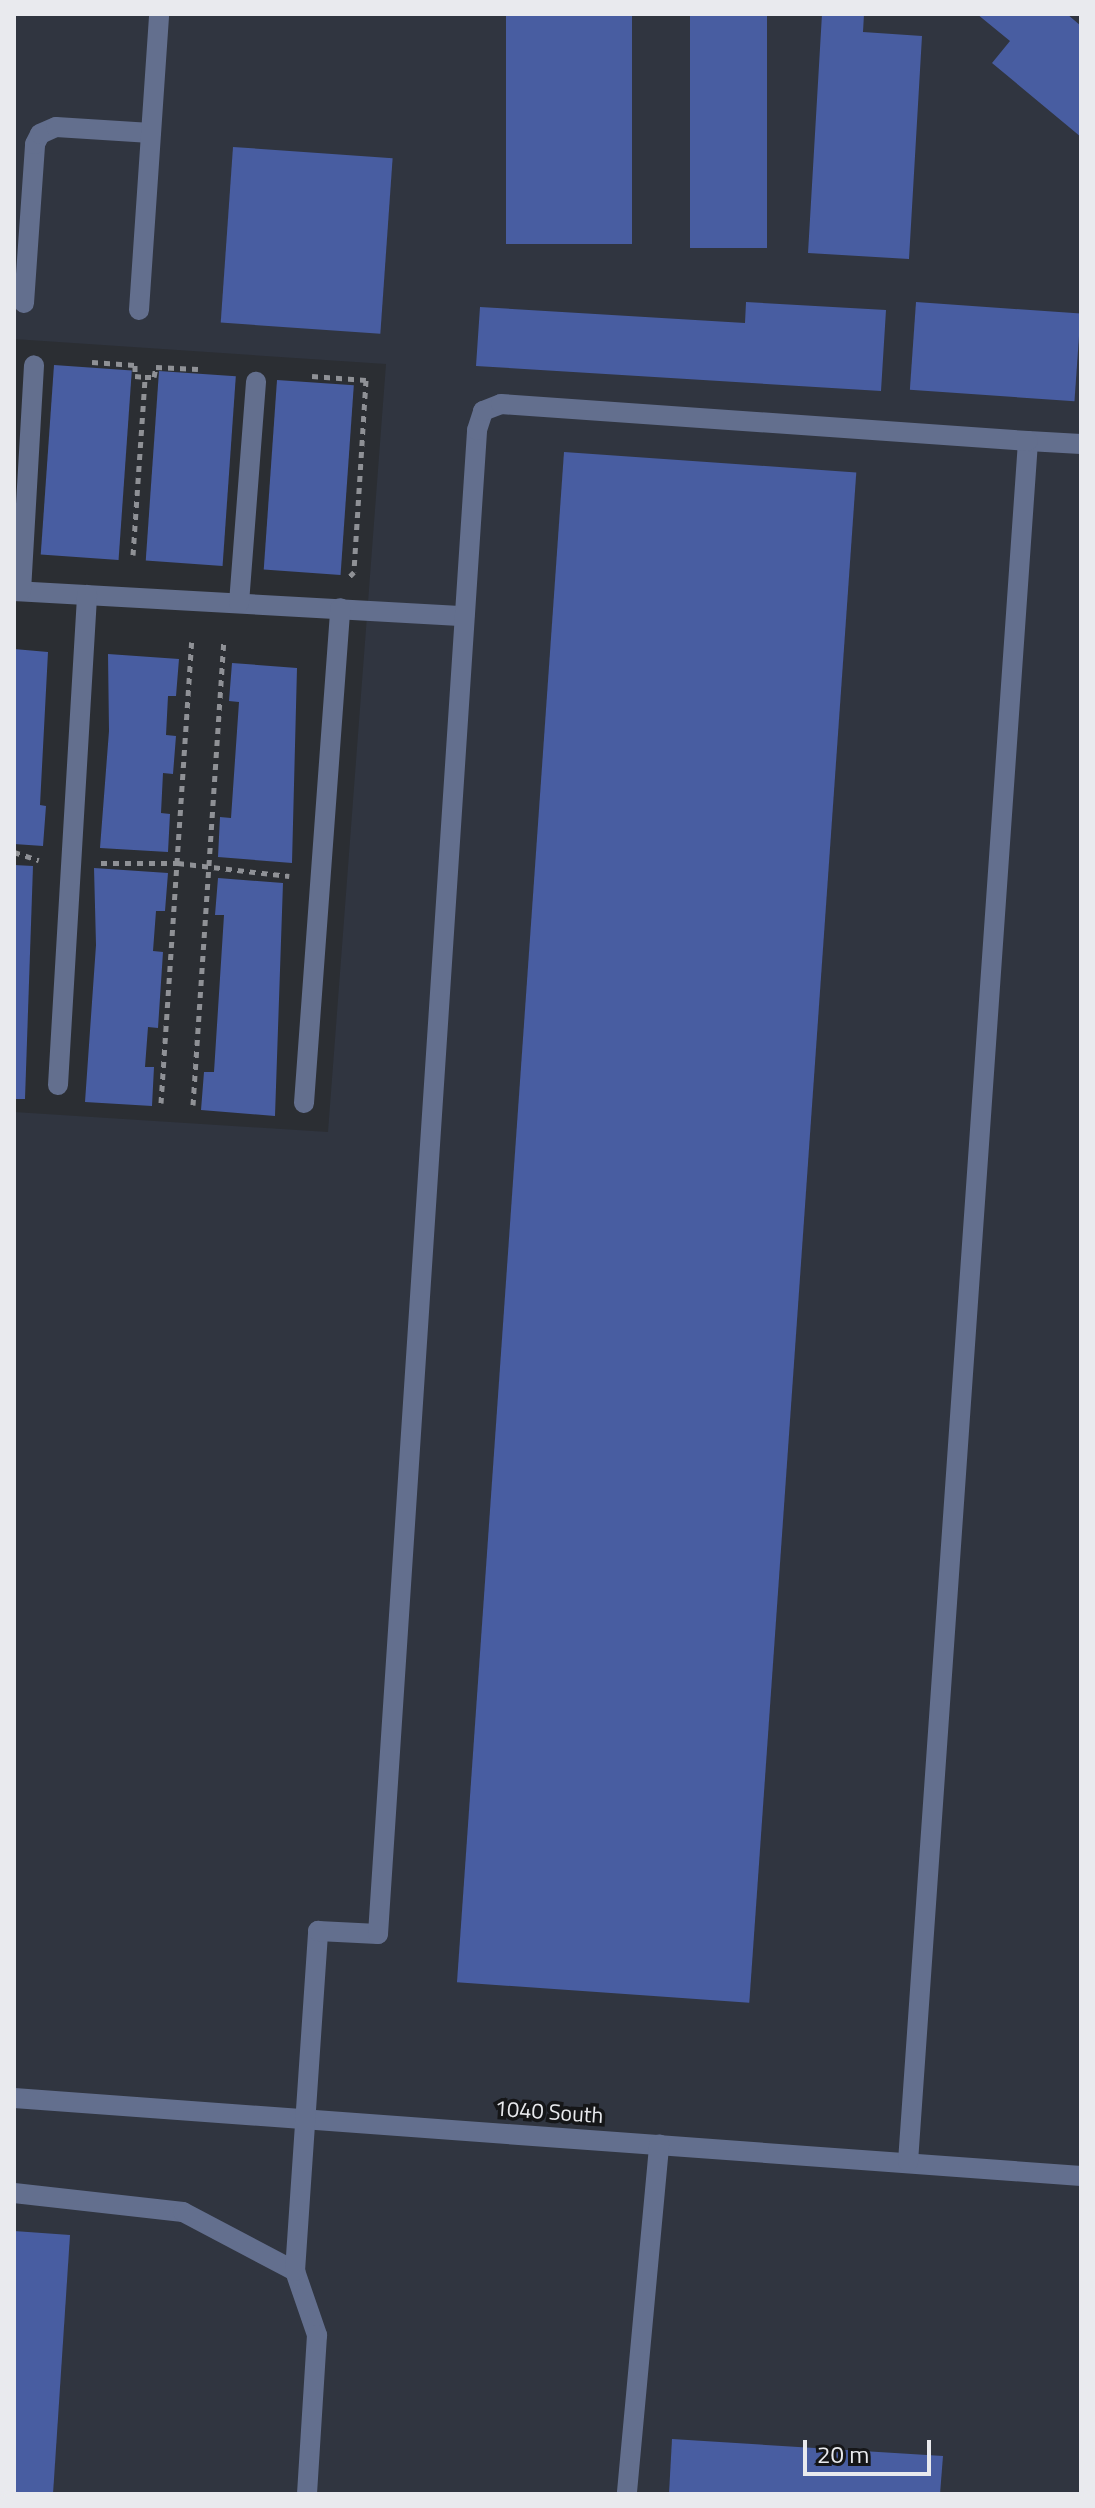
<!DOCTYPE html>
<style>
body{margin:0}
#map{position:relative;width:1095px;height:2508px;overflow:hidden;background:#2b2e33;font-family:"Titillium Web",sans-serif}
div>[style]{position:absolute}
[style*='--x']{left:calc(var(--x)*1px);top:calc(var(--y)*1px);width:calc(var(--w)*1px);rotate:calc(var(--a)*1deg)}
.built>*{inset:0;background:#303540}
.building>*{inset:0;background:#485da1;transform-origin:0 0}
.path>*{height:5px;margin-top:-2.5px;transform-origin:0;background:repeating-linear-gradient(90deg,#8f9196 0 6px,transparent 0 12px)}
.minor>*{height:20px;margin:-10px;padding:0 10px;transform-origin:10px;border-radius:10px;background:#636f8e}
span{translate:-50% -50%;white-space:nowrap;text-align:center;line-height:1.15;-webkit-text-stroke:7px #151618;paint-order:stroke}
.street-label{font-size:22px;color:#e9eaee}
.frame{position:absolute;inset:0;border:16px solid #e9eaee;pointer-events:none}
.scale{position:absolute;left:803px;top:2440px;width:128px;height:36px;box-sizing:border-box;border:4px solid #e9eaee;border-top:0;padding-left:10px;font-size:24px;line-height:28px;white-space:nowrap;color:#e9eaee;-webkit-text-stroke:6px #151618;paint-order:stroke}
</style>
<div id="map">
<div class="built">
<div style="clip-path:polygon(14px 14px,1081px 14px,1081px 2494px,14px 2494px,14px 1112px,328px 1132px,386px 364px,14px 339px)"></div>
</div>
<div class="building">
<div style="left:506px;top:14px;width:126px;height:230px"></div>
<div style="left:690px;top:14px;width:77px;height:234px"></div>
<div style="clip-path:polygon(822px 14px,864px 14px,863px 32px,922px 36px,909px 259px,808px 253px)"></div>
<div style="clip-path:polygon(977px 14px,1067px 14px,1081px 26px,1081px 137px,992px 63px,1010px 41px)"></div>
<div style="left:233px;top:147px;width:160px;height:176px;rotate:4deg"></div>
<div style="clip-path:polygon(746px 302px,886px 310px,881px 391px,476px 366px,480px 307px,745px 323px)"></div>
<div style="left:916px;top:302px;width:165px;height:88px;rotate:4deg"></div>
<div style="left:54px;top:365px;width:78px;height:190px;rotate:4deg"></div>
<div style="left:159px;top:371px;width:77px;height:190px;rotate:4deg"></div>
<div style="left:277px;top:380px;width:77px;height:190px;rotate:4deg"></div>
<div style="left:564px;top:452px;width:293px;height:1534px;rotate:4deg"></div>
<div style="clip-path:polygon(14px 649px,48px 652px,40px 805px,46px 806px,43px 846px,14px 844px)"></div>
<div style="clip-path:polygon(108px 654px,179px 659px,176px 696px,168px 696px,166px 735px,176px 736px,173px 774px,163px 773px,161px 813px,170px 814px,168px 852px,100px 848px,109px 731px)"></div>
<div style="clip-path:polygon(232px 663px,297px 668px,292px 863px,218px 857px,220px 817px,231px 818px,239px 702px,229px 701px)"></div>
<div style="clip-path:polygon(14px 865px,33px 866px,25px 1099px,14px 1099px)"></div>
<div style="clip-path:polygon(94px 868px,168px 873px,165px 911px,156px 911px,153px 951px,163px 952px,158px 1028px,148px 1027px,145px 1067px,154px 1067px,152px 1106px,85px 1102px,96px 945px)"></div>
<div style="clip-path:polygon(218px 878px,283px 883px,275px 1116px,201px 1110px,204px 1072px,214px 1072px,224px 915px,215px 915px)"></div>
<div style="clip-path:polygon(14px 2231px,70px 2235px,53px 2494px,14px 2494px)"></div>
<div style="clip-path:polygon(672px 2439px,943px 2456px,940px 2494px,669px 2494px)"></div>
</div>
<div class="path">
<div style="--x:92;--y:362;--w:43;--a:4"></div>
<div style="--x:135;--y:365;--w:11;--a:90"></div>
<div style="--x:135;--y:376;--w:10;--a:6"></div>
<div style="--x:145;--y:377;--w:9;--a:0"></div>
<div style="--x:154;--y:377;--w:10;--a:-79"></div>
<div style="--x:156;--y:367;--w:42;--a:2.7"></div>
<div style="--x:312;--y:376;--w:54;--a:4.2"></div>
<div style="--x:366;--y:380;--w:192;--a:93.6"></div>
<div style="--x:354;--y:572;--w:8;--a:135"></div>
<div style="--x:133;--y:555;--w:178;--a:-86.1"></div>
<div style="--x:14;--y:852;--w:26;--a:18"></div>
<div style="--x:101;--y:863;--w:77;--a:0"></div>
<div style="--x:178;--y:863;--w:112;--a:6.7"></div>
<div style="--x:161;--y:1103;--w:462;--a:-86.2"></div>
<div style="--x:193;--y:1105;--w:463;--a:-86.2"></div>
</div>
<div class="minor">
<div style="--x:24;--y:303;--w:159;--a:-86"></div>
<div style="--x:35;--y:144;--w:11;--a:-63"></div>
<div style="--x:40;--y:134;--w:17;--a:-24"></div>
<div style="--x:56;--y:127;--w:95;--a:3.6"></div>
<div style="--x:139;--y:310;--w:297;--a:-86.1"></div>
<div style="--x:14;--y:591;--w:451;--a:3.2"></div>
<div style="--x:21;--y:591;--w:226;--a:-86.7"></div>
<div style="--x:239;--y:603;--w:222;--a:-85.6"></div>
<div style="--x:58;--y:1085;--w:491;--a:-86.6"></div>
<div style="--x:304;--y:1103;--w:496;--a:-85.8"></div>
<div style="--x:14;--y:2098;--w:1070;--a:4.18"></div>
<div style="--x:908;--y:2162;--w:1725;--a:-86.01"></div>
<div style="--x:1028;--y:441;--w:53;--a:3.2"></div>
<div style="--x:14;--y:2193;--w:170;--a:6.4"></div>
<div style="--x:183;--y:2212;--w:127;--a:27.8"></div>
<div style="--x:295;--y:2271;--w:68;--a:71"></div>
<div style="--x:317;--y:2335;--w:159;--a:93.6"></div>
<div style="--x:295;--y:2271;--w:341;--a:-86.1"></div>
<div style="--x:318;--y:1931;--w:60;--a:2.9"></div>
<div style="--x:378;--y:1934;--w:1507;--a:-86.23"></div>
<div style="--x:477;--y:430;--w:20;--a:-72"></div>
<div style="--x:483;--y:411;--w:19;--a:-21"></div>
<div style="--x:501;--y:404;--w:528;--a:4.02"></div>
<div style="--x:627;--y:2492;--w:349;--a:-84.7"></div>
</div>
<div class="street-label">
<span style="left:549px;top:2112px;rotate:4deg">1040 South</span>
</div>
<div class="frame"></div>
<div class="scale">20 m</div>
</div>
